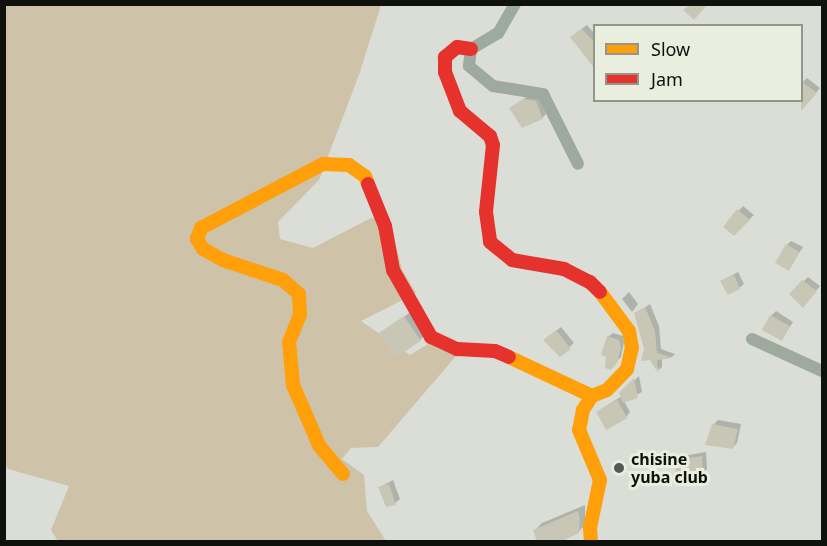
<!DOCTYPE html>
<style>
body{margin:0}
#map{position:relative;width:827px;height:546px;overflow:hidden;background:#dbded6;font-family:"Noto Sans",sans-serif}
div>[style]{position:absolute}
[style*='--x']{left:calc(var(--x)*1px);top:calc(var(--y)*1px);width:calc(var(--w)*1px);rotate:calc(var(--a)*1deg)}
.green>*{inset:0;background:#cec2a9}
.shadow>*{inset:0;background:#0003}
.building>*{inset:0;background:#c8c7b6;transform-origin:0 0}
.street>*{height:12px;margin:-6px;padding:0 6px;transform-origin:6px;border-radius:6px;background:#9faa9e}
.slow>*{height:14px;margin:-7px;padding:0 7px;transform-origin:7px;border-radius:7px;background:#ff9f0a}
.jam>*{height:14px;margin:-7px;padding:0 7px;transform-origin:7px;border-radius:7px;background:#e5322d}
.dots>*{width:16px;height:16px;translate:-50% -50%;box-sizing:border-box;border:3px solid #e9eedf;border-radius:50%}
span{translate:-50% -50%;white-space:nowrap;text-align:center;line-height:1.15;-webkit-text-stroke:6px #e9eedf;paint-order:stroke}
.poi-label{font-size:16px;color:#0f110c;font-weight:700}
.left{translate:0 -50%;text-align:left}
.frame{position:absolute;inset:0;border:6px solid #0f110c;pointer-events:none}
.legend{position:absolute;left:593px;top:24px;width:210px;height:78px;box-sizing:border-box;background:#e9eedf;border:2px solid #92968b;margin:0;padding:8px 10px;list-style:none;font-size:18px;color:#0f110c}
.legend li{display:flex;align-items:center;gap:12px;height:30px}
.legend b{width:30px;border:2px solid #92968b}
</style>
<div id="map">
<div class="green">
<div style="clip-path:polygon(5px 5px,381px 5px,359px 75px,319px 180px,278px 222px,280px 239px,313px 248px,371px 218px,389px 217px,402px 270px,416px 293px,361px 321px,410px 355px,438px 338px,456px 356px,378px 447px,351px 448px,342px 459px,364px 475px,367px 511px,386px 541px,58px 541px,51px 530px,69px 486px,8px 469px,5px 465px)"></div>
</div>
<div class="shadow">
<div style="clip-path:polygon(587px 25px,594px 33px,592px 63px,576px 33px)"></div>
<div style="clip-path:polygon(807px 78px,820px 88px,811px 99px,802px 83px)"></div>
<div style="clip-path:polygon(529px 95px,540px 97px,546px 114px,542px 118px,511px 108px)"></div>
<div style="clip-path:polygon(743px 206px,754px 215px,734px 234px,725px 227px)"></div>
<div style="clip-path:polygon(791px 241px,803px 247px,789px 268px,787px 245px)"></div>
<div style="clip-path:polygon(738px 272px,744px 284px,739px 288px,721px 281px)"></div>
<div style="clip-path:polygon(808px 277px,820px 286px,803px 306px,791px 294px)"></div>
<div style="clip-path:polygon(629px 292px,638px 304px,632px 312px,622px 299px)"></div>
<div style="clip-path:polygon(650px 304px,659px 326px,661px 349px,675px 354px,672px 357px,662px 358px,662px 367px,659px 370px,646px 349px,636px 314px)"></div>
<div style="clip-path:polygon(412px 311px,427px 333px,420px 340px,381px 333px)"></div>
<div style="clip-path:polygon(776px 311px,793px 322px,782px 339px,771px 316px)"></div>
<div style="clip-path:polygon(561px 327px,574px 343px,560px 355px,550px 336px)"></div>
<div style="clip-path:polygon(613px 333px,623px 336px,624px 342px,621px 357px,610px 368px,608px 337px)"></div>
<div style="clip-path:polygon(639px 376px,642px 392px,624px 401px,630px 412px,626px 417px,598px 411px,622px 396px,621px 394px)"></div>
<div style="clip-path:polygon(718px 420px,741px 424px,737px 443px,733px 447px,713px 425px)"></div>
<div style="clip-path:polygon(706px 452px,707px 469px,702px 473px,678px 461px,683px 456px)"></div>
<div style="clip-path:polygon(393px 480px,400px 499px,395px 503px,380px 487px)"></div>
<div style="clip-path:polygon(585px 505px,585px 525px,578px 532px,535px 530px,542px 523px)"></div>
</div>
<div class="building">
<div style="clip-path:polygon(691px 4px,708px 4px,694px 20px,683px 10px)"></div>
<div style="clip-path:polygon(582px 29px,594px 42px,594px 68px,570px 37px)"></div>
<div style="clip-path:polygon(801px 81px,817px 93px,801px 111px)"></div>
<div style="clip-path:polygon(523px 99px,536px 101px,543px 119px,522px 128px,509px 108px)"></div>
<div style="clip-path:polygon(737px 209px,750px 220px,734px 236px,723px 227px)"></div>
<div style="left:786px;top:244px;width:16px;height:22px;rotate:30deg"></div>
<div style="clip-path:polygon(734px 275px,740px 289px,728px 295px,720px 281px)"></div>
<div style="clip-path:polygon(802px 280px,817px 291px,803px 308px,789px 294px)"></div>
<div style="clip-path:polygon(645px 307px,655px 331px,657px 353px,673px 358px,657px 360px,658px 373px,650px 360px,641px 361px,644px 349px,634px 313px)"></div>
<div style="left:770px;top:315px;width:23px;height:17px;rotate:29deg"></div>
<div style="left:404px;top:316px;width:30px;height:30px;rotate:56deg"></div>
<div style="clip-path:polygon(556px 330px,571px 349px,560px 357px,543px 340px)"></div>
<div style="clip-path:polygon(607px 336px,619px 340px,621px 348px,617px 363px,611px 370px,605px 368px,606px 357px,601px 355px)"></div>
<div style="clip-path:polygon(634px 378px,638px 398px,623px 403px,619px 393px)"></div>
<div style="left:617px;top:400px;width:21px;height:24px;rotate:61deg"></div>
<div style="clip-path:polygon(712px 424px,738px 429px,733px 449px,705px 445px)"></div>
<div style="clip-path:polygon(702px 456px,703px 475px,675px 475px,677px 460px)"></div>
<div style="clip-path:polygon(389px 484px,396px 505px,386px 507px,378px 487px)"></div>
<div style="clip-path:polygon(578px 511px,580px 519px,579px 533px,560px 542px,537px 542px,533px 530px)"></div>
</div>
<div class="street">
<div style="--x:515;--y:4;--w:34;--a:120"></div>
<div style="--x:498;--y:33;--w:31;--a:149"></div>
<div style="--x:471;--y:49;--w:17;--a:97"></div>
<div style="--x:469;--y:66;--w:31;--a:40"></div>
<div style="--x:493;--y:86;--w:51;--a:9.1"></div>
<div style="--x:543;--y:94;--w:78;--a:63.4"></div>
<div style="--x:752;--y:339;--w:77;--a:24.6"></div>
</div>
<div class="slow">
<div style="--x:509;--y:357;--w:92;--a:25.2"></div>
<div style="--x:592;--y:396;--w:17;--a:123"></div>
<div style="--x:583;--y:410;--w:20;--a:101"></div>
<div style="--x:579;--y:430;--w:54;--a:67.2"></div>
<div style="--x:600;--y:480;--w:49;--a:101.8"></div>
<div style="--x:590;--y:528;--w:14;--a:86"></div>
<div style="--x:592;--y:396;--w:16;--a:-22"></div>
<div style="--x:607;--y:390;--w:29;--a:-46"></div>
<div style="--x:627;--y:369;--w:22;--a:-77"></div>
<div style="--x:632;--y:348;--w:17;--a:-100"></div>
<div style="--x:629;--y:331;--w:49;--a:-126.6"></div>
<div style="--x:343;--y:474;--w:38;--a:-130"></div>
<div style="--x:319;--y:445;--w:65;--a:-113.4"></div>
<div style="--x:293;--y:385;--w:43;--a:-95.3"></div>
<div style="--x:289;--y:342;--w:29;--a:-68"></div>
<div style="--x:300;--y:315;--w:21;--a:-93"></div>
<div style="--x:299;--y:294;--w:21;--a:-139"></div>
<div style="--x:283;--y:280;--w:63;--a:-161.6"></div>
<div style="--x:223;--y:260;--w:23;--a:-151"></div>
<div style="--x:203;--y:249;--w:12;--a:-121"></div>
<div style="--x:197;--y:239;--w:12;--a:-70"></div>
<div style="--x:201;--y:228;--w:138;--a:-27.7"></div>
<div style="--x:323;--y:164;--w:26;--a:2"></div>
<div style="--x:349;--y:165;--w:19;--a:35"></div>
<div style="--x:365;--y:176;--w:9;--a:69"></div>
</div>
<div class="jam">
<div style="--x:471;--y:49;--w:14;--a:-172"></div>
<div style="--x:457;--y:47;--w:16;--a:140"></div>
<div style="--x:445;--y:57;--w:15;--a:90"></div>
<div style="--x:445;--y:72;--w:42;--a:69"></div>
<div style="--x:460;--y:111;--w:39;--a:40"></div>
<div style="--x:490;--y:136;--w:9;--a:72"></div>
<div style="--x:493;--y:145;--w:67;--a:96"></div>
<div style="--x:486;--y:212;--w:30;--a:82"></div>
<div style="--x:490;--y:242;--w:28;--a:39"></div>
<div style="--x:512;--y:260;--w:53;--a:9.8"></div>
<div style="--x:564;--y:269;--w:29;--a:27"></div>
<div style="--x:590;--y:282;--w:14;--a:45"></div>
<div style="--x:368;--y:184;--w:45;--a:68"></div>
<div style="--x:385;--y:226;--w:45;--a:79.7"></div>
<div style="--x:393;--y:270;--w:77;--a:60.4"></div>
<div style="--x:431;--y:337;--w:29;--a:25"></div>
<div style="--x:457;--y:349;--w:38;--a:3"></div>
<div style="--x:495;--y:351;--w:15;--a:23"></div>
</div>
<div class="dots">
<div style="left:619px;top:468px;background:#565953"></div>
</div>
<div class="poi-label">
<span class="left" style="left:631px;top:468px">chisine<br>yuba club</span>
</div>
<div class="frame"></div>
<ul class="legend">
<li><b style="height:8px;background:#ff9f0a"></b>Slow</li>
<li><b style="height:8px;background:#e5322d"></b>Jam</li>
</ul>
</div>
